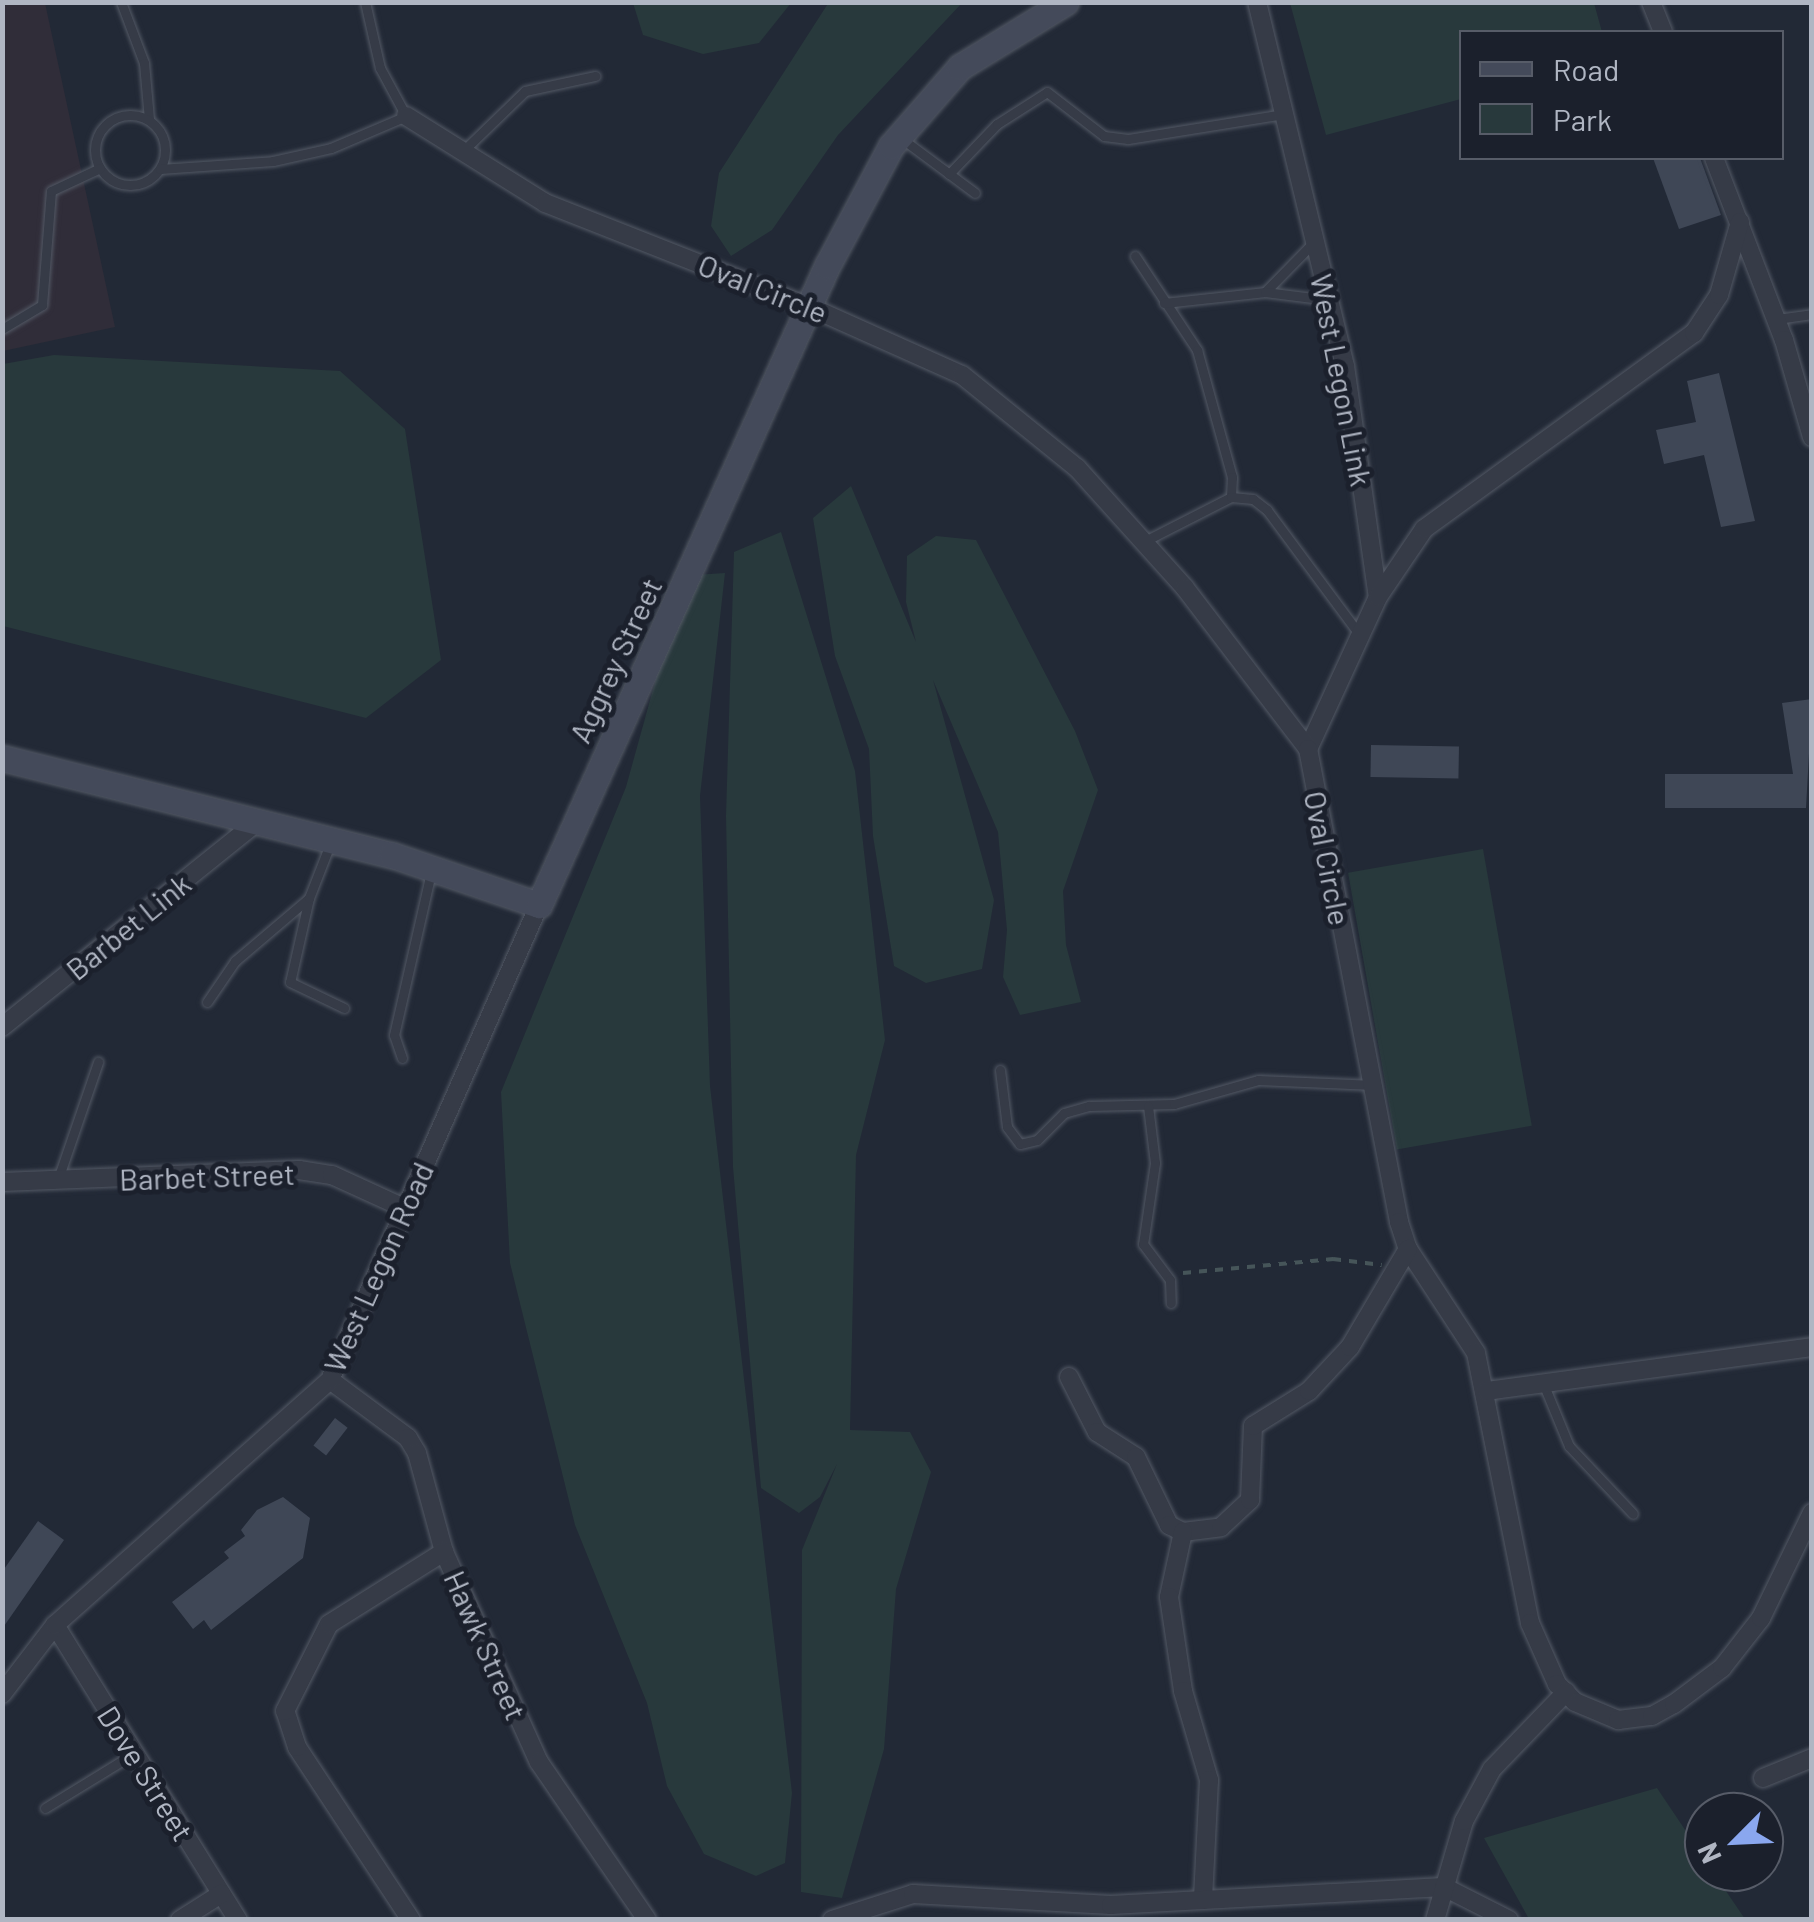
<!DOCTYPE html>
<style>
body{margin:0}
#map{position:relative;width:1814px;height:1922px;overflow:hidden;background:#222936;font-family:Barlow,sans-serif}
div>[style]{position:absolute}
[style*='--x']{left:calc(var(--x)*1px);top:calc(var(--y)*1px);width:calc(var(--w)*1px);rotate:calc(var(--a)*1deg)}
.medical>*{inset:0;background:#302d39}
.green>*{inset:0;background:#28393c;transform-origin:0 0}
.building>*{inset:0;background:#3f4756;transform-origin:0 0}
.path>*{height:4px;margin-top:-2px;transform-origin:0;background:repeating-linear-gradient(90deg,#465559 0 8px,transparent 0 16px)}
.roads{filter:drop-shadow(0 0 2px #535965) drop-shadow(0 0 2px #535965)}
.lane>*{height:9px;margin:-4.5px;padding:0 4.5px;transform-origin:4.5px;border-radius:4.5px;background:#363b47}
.lane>.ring{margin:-4.5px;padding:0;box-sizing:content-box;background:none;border:9px solid #363b47;border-radius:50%}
.street>*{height:18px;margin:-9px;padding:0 9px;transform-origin:9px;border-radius:9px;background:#363b47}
.secondary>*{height:25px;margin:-12.5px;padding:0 12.5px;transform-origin:12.5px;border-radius:12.5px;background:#444a5a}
span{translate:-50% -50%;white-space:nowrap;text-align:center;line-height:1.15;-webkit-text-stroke:10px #1b202c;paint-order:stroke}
.street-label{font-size:30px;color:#b0b6c3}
.frame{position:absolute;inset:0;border:5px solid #b0b6c3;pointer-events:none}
.legend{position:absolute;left:1459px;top:30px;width:325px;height:130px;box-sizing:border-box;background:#1b202c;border:2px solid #575c68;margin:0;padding:12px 18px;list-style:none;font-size:30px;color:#b0b6c3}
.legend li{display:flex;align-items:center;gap:20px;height:50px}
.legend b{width:50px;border:2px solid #575c68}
.north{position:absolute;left:1684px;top:1792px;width:100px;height:100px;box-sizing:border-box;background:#1b202c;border:2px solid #575c68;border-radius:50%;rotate:246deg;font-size:28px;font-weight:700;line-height:40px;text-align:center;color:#b0b6c3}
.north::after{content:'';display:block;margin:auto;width:35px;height:45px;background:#8aa7ef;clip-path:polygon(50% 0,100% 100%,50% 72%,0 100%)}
</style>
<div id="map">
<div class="medical">
<div style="clip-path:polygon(2px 3px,45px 3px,115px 327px,3px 351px)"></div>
</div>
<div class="green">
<div style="clip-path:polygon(829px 2px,962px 3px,838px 135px,772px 230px,731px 256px,711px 226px,719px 173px)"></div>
<div style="clip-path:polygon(633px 3px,633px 2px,791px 3px,759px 43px,703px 54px,643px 35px)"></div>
<div style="clip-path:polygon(1290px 3px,1594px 3px,1602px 32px,1462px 32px,1461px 99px,1326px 135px)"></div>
<div style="clip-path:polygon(54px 355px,340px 371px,405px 429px,441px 660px,366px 718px,3px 626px,3px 364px)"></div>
<div style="clip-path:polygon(851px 486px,916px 642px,906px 602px,907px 556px,936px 536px,976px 540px,1075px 731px,1098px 790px,1063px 891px,1066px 945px,1081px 1002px,1020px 1015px,1003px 977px,1007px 930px,998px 832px,933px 680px,994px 900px,982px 969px,926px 983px,894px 966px,873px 836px,869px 749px,835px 656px,813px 518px)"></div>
<div style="clip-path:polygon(781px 532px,855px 771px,885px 1040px,856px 1155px,850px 1430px,910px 1432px,931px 1472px,896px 1589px,884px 1749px,842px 1898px,801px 1892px,802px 1550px,837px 1464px,820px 1497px,799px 1513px,761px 1488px,733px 1167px,726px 816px,734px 552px)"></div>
<div style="clip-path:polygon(725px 573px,700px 796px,710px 1086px,792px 1793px,785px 1863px,756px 1876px,704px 1854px,667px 1786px,647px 1703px,575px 1525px,510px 1263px,501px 1092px,626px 787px,657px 675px,695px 575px)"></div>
<div style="left:1483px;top:849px;width:281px;height:137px;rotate:80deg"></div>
<div style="clip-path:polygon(1657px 1788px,1704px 1858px,1704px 1872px,1713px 1872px,1745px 1919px,1529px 1919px,1484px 1838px)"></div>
</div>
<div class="building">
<div style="clip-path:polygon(1653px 158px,1700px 158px,1721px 215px,1679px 229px)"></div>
<div style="clip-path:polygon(1719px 373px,1755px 521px,1721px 527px,1704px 455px,1664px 464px,1656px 430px,1696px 422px,1687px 381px)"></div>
<div style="clip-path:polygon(1812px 699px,1806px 808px,1665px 808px,1665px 774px,1793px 774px,1782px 703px)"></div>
<div style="left:1371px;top:745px;width:88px;height:32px;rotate:1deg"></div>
<div style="left:335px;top:1418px;width:16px;height:35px;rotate:38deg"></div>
<div style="clip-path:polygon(283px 1497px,310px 1518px,303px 1558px,211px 1630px,204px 1620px,193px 1629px,172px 1602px,229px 1558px,224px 1552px,245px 1536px,241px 1530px,257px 1510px)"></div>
<div style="clip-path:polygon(38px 1521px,64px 1540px,2px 1629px,2px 1572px)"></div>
</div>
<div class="path">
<div style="--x:1183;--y:1273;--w:151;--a:-5.3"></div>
<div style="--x:1333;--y:1259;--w:49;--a:7"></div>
</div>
<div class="roads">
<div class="lane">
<div style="--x:121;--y:2;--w:65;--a:69.3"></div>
<div style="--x:144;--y:63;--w:56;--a:84.9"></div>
<div class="ring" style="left:95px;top:115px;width:61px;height:61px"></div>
<div style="--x:901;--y:138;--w:92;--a:36.6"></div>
<div style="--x:463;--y:151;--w:86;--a:-44.1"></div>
<div style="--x:525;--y:91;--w:72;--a:-12.1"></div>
<div style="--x:160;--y:169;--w:113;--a:-4"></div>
<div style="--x:273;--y:161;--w:59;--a:-12.6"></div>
<div style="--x:331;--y:148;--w:82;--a:-23.1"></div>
<div style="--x:406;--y:116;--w:55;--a:-118.4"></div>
<div style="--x:380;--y:68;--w:68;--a:-102.8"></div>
<div style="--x:949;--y:174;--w:69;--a:-46.2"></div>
<div style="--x:997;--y:124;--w:59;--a:-32.6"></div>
<div style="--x:1047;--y:92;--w:72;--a:37.7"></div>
<div style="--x:1104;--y:136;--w:24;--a:7"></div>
<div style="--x:1128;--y:139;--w:158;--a:-9.1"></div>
<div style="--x:1135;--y:256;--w:113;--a:56.6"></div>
<div style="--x:1197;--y:350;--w:132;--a:74.6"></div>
<div style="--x:1232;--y:477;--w:20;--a:93"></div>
<div style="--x:1231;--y:497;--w:99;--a:152.9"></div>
<div style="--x:1265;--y:292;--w:71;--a:-45.6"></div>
<div style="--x:1164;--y:303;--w:102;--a:-6.2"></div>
<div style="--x:1265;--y:292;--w:64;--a:7.1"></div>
<div style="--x:1777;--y:319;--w:35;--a:-8"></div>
<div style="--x:2;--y:329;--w:47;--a:-31"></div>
<div style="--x:42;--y:305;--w:114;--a:-85.5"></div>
<div style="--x:51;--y:191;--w:54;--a:-25.1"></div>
<div style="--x:1231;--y:497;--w:22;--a:5"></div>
<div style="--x:1253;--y:499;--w:18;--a:38"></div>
<div style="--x:1267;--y:510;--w:154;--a:53.4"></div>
<div style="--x:309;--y:898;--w:86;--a:102.7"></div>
<div style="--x:290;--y:982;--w:60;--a:25.7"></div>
<div style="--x:207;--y:1002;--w:50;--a:-55.7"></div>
<div style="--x:235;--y:961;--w:97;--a:-40.4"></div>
<div style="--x:309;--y:898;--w:58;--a:-68.7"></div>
<div style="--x:402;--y:1058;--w:24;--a:-109"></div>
<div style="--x:394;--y:1035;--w:167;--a:-77.2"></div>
<div style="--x:1000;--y:1070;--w:57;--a:83"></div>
<div style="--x:1007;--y:1127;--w:21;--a:53"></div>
<div style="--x:1020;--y:1144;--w:17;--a:-13"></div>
<div style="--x:1037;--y:1140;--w:38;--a:-45"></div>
<div style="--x:1064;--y:1113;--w:26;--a:-16"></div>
<div style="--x:1089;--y:1106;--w:85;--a:-1.3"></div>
<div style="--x:1174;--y:1104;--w:87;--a:-15.9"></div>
<div style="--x:1258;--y:1080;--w:116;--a:2.5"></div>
<div style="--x:1148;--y:1106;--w:57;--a:83"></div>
<div style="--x:1155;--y:1163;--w:82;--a:98.4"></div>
<div style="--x:1143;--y:1244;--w:45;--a:53.1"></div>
<div style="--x:1170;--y:1280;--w:23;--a:88"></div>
<div style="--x:58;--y:1179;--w:124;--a:-71.1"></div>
<div style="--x:1543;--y:1383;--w:68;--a:67.6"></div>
<div style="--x:1569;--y:1446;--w:93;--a:46.7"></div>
<div style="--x:45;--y:1808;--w:103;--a:-31.5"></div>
</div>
<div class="street">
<div style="--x:1257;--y:2;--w:374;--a:76.4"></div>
<div style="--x:1345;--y:366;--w:233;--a:81.9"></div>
<div style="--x:1378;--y:597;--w:167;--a:114.7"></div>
<div style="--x:1651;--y:2;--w:32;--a:68"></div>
<div style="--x:406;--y:116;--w:164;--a:32"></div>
<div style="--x:545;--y:203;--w:287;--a:21.5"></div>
<div style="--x:812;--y:308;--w:164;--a:24.1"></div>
<div style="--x:962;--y:375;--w:148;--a:39"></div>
<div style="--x:1077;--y:468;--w:161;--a:48"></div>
<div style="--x:1185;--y:588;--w:203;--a:52.6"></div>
<div style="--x:1308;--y:749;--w:482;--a:79.1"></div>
<div style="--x:1399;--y:1222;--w:28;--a:72"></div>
<div style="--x:1408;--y:1249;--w:124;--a:56.8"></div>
<div style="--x:1476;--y:1353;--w:275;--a:78.7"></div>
<div style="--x:1530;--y:1623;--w:67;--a:66.1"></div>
<div style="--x:1557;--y:1684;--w:25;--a:45"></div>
<div style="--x:1575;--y:1702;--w:47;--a:22.7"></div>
<div style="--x:1618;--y:1720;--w:34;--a:-7"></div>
<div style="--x:1652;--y:1716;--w:25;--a:-29"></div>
<div style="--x:1674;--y:1704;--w:60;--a:-36.9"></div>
<div style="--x:1722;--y:1668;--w:63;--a:-52"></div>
<div style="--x:1761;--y:1618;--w:117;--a:-64.1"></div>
<div style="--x:1714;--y:158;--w:195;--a:69"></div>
<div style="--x:1784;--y:340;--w:101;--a:73.9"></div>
<div style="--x:1378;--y:597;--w:82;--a:-55.9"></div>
<div style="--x:1424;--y:529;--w:334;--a:-36"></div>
<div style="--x:1694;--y:333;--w:45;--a:-56.7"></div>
<div style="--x:1719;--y:295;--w:76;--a:-74"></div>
<div style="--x:2;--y:1027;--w:322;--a:-38.8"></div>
<div style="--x:2;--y:1182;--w:297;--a:-2.3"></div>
<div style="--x:299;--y:1170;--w:33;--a:9"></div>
<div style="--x:332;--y:1175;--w:79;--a:24.6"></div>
<div style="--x:1069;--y:1377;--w:62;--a:63"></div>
<div style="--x:1097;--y:1432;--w:46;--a:32.7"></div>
<div style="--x:1136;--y:1457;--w:76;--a:64.1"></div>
<div style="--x:1169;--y:1525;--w:16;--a:27"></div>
<div style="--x:1183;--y:1532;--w:38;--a:-7"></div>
<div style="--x:1221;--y:1527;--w:40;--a:-43"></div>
<div style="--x:1250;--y:1500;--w:74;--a:-87.7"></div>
<div style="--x:1253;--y:1426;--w:66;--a:-32"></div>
<div style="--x:1309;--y:1391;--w:60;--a:-47"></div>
<div style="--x:1350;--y:1347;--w:114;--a:-59.4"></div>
<div style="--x:330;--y:1380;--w:97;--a:36.6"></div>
<div style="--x:408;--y:1438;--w:17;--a:59"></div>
<div style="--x:417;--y:1453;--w:103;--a:74.7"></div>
<div style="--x:444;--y:1552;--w:230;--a:65.7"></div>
<div style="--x:539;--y:1762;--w:191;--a:55.6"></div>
<div style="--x:1487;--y:1391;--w:328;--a:-7.7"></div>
<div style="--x:1183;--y:1532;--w:66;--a:102.2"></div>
<div style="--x:1169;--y:1597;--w:95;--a:81.5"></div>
<div style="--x:1183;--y:1691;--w:93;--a:73.7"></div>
<div style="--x:1209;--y:1780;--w:120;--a:92.9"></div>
<div style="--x:55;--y:1625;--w:347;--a:58.2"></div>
<div style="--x:2;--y:1694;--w:87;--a:-52.5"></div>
<div style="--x:55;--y:1625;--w:368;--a:-41.7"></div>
<div style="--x:330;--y:1380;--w:519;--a:-66.25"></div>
<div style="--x:1763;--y:1778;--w:53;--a:-22.2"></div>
<div style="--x:180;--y:1920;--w:49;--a:-32.4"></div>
<div style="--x:411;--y:1920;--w:207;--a:-123.4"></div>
<div style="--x:297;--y:1747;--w:38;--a:-108"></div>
<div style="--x:285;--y:1711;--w:97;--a:-63.2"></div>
<div style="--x:329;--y:1624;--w:136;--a:-32.1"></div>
<div style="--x:832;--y:1920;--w:85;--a:-17.8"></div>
<div style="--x:913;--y:1894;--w:198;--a:3.2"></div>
<div style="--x:1111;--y:1905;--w:333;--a:-3.1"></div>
<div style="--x:1444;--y:1887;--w:73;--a:26.9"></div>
<div style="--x:1435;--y:1920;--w:103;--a:-73.7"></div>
<div style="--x:1464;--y:1821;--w:59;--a:-61.7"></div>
<div style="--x:1492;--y:1769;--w:107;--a:-46.1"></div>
</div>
<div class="secondary">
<div style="--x:2;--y:758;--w:402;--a:14"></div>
<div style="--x:392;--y:855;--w:155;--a:18.8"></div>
<div style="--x:539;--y:905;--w:701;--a:-65.74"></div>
<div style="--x:827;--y:266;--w:136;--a:-61.9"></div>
<div style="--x:891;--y:146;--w:105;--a:-48.9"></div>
<div style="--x:960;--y:67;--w:124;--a:-31.5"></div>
</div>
</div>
<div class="street-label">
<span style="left:763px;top:288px;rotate:22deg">Oval Circle</span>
<span style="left:1342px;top:380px;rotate:79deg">West Legon Link</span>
<span style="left:615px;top:660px;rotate:-65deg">Aggrey Street</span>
<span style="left:1328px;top:858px;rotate:79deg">Oval Circle</span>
<span style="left:128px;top:926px;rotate:-39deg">Barbet Link</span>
<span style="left:207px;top:1176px;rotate:-2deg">Barbet Street</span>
<span style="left:378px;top:1267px;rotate:-66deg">West Legon Road</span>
<span style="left:486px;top:1645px;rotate:66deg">Hawk Street</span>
<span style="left:146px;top:1773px;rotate:58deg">Dove Street</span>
</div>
<div class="frame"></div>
<ul class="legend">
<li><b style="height:12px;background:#444a5a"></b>Road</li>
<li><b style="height:28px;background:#28393c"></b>Park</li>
</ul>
<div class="north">N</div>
</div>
